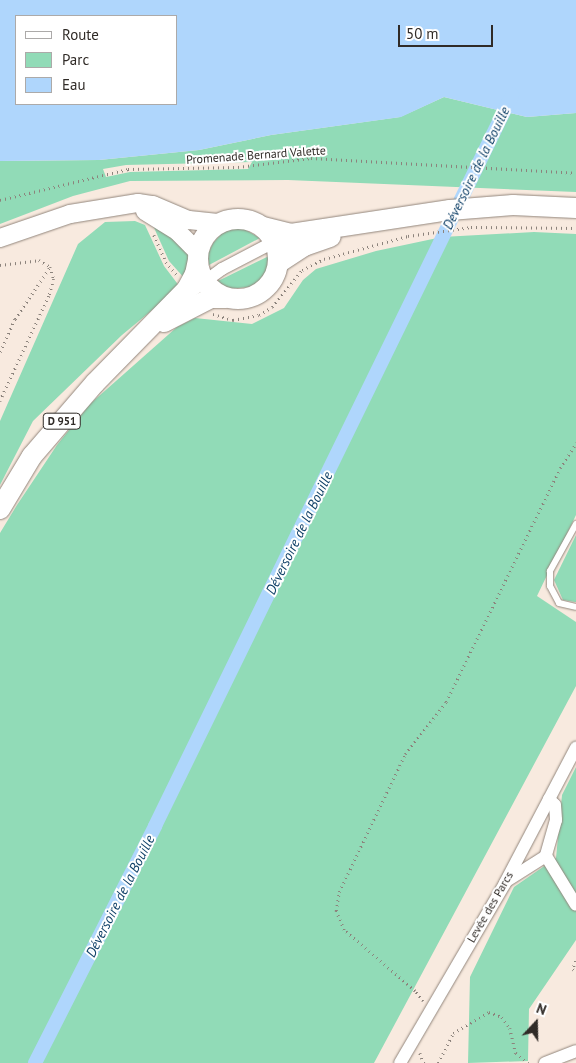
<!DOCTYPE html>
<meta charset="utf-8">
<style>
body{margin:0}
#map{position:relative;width:576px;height:1063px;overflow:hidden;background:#f8eadf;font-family:"PT Sans",sans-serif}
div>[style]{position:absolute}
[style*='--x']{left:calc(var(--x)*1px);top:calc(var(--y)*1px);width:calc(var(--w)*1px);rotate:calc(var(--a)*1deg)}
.green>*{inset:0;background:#91dbb7}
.water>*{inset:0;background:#afd6fc}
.canal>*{height:14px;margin:-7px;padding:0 7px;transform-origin:7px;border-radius:7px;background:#afd6fc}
.path>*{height:2.5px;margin-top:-1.25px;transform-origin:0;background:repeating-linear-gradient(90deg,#8c837c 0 1px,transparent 0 5px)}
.roads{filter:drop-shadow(0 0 1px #92867c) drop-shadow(0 0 1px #92867c)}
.service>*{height:6px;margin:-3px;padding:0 3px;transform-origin:3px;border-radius:3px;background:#fff}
.minor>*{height:12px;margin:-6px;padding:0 6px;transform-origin:6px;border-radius:6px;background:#fff}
.secondary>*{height:18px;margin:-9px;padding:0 9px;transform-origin:9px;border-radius:9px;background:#fff}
.primary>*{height:20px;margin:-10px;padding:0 10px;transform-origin:10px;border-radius:10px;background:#fff}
.primary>.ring{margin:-10px;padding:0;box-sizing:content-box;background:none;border:20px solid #fff;border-radius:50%}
span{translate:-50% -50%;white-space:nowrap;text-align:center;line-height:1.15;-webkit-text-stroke:4px #fff;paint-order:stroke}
.shield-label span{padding:1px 4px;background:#fff;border:1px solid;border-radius:4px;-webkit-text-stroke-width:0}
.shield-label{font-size:11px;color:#302b27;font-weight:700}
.street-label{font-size:12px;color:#302b27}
.water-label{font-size:14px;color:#0f4068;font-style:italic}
.legend{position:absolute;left:15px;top:15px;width:162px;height:90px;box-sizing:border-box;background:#fff;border:1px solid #acaaa9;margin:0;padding:6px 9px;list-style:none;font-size:15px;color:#302b27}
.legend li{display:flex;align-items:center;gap:10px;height:25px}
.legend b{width:25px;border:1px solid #acaaa9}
.north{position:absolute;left:511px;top:998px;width:50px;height:50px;-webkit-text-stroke:4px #fff;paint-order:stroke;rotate:21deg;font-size:14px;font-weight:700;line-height:20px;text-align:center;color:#302b27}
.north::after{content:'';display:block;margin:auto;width:18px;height:22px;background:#302b27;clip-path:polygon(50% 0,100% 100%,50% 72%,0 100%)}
.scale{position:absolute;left:398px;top:25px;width:95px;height:22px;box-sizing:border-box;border:2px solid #302b27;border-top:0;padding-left:6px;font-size:15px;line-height:18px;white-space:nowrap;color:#302b27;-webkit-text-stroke:4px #fff;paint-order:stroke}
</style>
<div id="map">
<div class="green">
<div style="clip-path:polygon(evenodd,444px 97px,527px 117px,576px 113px,576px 192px,288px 180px,130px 181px,73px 196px,0 224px,0 161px,99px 160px,199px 150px,271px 135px,400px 117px,444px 97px,252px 162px,248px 169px,130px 172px,106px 177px,103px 169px,126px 165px,252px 162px)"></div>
<div style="clip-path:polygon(135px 221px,145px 225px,164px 266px,180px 287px,122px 335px,33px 421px,0 485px,0 421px,78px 244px,105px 222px)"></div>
<div style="clip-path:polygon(151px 221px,189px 251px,191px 268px,186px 280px,169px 261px)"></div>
<div style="clip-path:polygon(233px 229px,244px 229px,260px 238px,209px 265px,208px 254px,213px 243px,223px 232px)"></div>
<div style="clip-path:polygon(534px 232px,576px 234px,576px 515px,537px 596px,576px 622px,576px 686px,374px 1063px,0 1063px,0 533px,17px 505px,57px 445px,90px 404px,177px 327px,195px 318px,252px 324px,284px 308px,303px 280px,316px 269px,376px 251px,442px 237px)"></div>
<div style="clip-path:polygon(269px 256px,267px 270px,259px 281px,250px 287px,227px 289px,218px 281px)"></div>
<div style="clip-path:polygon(576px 535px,576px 602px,575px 602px,563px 600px,554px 580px)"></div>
<div style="clip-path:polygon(576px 767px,576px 940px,529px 1009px,528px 1061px,468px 1063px,470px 977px,514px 887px,556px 858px,562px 795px)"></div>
</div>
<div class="water">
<div style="clip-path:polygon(evenodd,0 0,576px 0,576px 113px,527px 117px,444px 97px,401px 117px,271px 135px,199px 150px,99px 160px,0 161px,0 0,16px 16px,176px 16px,176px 104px,16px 104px,16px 16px)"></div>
</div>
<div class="canal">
<div style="--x:35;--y:1063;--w:266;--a:-63.1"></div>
<div style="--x:155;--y:826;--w:814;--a:-63.97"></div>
</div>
<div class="path">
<div style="--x:0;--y:200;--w:132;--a:-13.6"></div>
<div style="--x:128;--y:169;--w:110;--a:-1"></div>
<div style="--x:238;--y:167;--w:74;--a:-7"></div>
<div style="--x:311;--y:158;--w:265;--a:3.2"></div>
<div style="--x:154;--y:235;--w:30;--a:66"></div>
<div style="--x:166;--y:262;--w:17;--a:50"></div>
<div style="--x:0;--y:265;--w:39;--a:-7"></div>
<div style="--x:39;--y:260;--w:13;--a:32"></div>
<div style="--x:50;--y:267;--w:13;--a:72"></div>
<div style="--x:54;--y:279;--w:18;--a:106"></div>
<div style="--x:49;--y:296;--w:116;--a:115"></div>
<div style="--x:213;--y:314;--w:21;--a:17"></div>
<div style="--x:233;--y:320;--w:26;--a:-11"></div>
<div style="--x:259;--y:315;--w:15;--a:-32"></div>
<div style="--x:272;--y:307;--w:48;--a:-51"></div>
<div style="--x:302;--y:270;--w:25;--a:-27"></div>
<div style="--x:324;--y:259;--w:87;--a:-15.3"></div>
<div style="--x:408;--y:236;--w:64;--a:-8.1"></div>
<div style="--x:471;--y:227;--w:105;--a:0.5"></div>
<div style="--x:0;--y:352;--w:36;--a:-66"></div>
<div style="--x:15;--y:319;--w:63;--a:-56.1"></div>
<div style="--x:576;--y:961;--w:9;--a:111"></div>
<div style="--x:573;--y:969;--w:4;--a:34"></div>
<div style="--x:423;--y:1001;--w:13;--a:-129"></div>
<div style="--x:415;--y:991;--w:94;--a:-139.3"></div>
<div style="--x:344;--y:930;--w:21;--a:-113"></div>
<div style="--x:336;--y:911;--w:19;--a:-81"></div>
<div style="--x:339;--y:892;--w:153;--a:-64.4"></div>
<div style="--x:405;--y:754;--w:66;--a:-51.7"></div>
<div style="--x:446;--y:702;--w:260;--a:-64"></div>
<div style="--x:560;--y:468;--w:30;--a:-57"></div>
<div style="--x:420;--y:1053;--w:11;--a:68"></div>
<div style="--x:438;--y:1063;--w:34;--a:-63"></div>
<div style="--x:453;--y:1033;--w:42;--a:-30.3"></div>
<div style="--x:489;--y:1012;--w:14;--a:21"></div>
<div style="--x:502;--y:1017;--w:14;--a:54"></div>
<div style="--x:510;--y:1028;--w:26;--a:77"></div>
<div style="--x:516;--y:1053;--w:16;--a:40"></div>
</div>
<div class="roads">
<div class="service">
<div style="--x:576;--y:524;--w:54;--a:119"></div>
<div style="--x:550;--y:571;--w:15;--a:90"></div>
<div style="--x:550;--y:586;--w:19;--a:62"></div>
<div style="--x:559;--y:603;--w:17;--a:13"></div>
</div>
<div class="minor">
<div style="--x:189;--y:293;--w:41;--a:-36"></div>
<div style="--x:222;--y:269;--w:50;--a:-27.6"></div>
<div style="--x:266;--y:246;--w:32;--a:-14"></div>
<div style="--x:549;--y:799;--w:8;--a:45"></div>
<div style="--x:555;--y:805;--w:15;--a:86"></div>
<div style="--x:556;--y:820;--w:37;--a:106"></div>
<div style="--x:546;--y:856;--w:57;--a:58.5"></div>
<div style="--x:508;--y:880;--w:45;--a:-32.3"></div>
<div style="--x:400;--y:1063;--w:208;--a:-59.7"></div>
<div style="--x:505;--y:883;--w:153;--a:-62.3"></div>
<div style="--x:545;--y:1063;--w:33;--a:-21"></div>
</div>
<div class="secondary">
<div style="--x:145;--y:211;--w:39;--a:32"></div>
<div style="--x:178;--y:232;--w:28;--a:45"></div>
<div style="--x:0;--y:238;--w:74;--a:-18.9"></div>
<div style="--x:70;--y:214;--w:69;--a:-9.2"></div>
<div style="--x:138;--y:203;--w:15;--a:8"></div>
<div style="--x:153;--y:205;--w:39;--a:23"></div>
<div style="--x:189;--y:220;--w:31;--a:6"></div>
</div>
<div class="primary">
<div class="ring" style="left:198px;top:219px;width:60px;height:60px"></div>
<div style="--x:263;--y:227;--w:29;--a:14"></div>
<div style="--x:291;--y:234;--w:161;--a:-8.6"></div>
<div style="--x:450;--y:210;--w:63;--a:-4.5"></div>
<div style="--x:513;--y:205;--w:63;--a:2.7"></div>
<div style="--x:278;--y:263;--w:31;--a:-33"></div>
<div style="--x:304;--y:246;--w:28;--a:-19"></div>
<div style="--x:164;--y:322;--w:53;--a:-27.1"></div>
<div style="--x:211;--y:298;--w:15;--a:0"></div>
<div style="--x:0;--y:509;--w:62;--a:-58.9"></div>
<div style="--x:32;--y:456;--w:96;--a:-49.2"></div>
<div style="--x:95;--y:383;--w:132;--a:-45.6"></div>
<div style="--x:187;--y:289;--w:17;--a:-62"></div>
<div style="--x:195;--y:274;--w:14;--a:-78"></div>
</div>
</div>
<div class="shield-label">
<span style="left:62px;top:421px">D 951</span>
</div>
<div class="street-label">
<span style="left:256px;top:155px;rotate:-4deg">Promenade Bernard Valette</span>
<span style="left:490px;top:907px;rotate:-60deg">Levée des Parcs</span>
</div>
<div class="water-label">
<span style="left:476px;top:168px;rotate:-64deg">Déversoire de la Bouille</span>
<span style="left:299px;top:533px;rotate:-64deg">Déversoire de la Bouille</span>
<span style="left:120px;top:896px;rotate:-63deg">Déversoire de la Bouille</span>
</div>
<ul class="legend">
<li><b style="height:6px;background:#fff"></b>Route</li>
<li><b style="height:14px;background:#91dbb7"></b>Parc</li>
<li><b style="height:14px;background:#afd6fc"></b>Eau</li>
</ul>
<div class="north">N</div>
<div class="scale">50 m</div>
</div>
